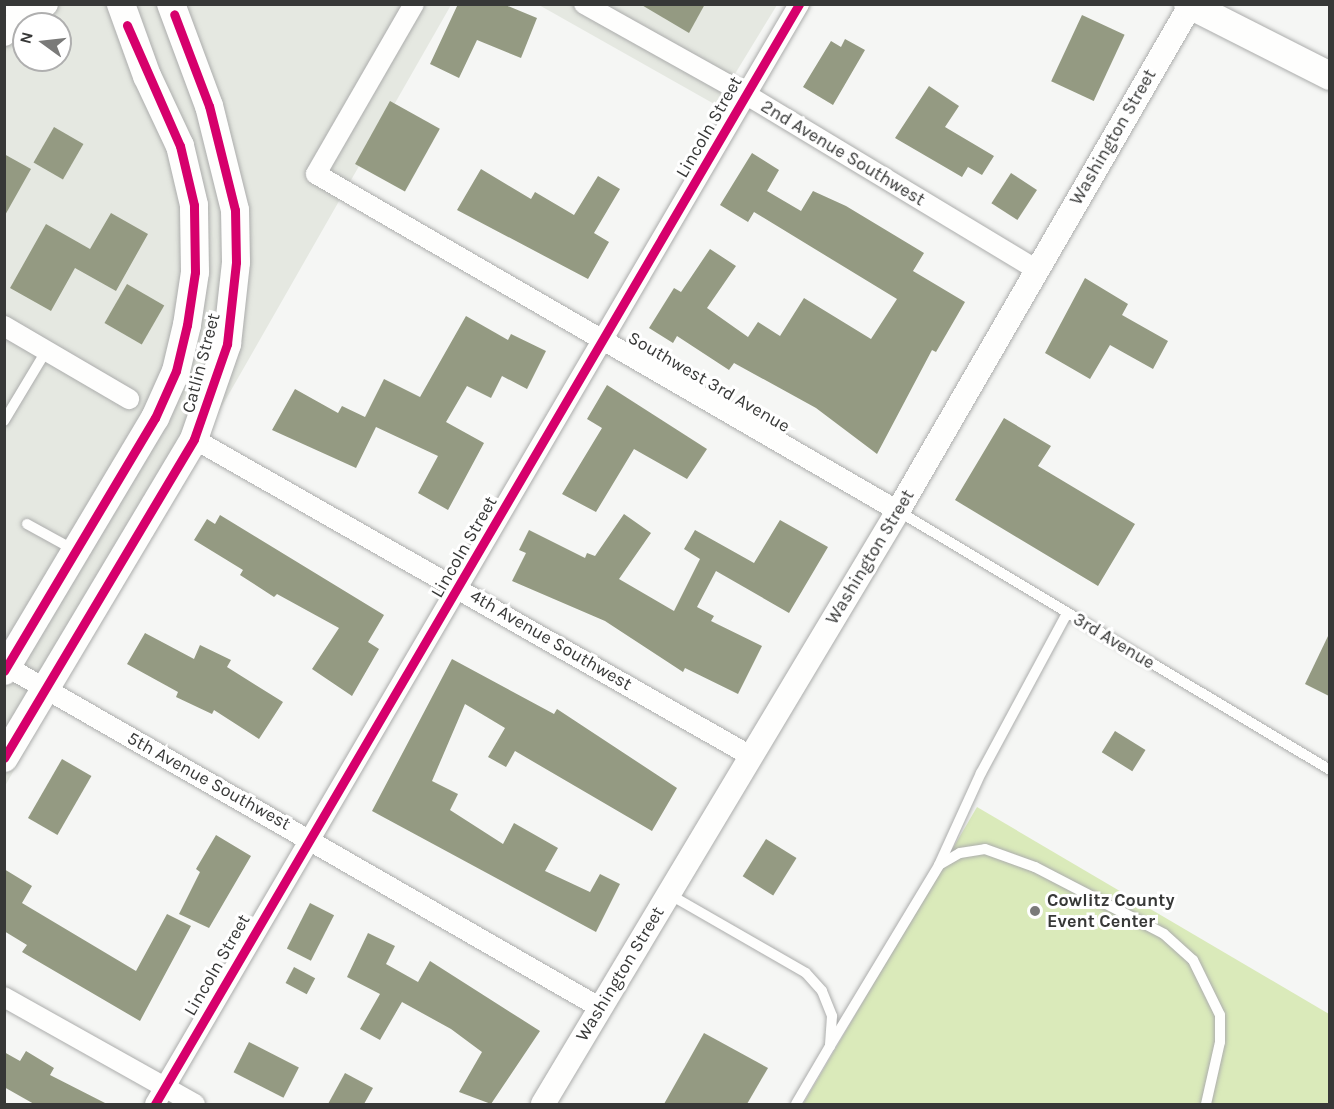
<!DOCTYPE html>
<style>
body{margin:0}
#map{position:relative;width:1334px;height:1109px;overflow:hidden;background:#f5f6f4;font-family:Karla,sans-serif}
div>[style]{position:absolute}
[style*='--x']{left:calc(var(--x)*1px);top:calc(var(--y)*1px);width:calc(var(--w)*1px);rotate:calc(var(--a)*1deg)}
.built>*{inset:0;background:#e5e8e1}
.green>*{inset:0;background:#daeaba}
.building>*{inset:0;background:#949a82;transform-origin:0 0}
.roads{filter:drop-shadow(0 0 2px #acadac) drop-shadow(0 0 2px #acadac)}
.service>*{height:10px;margin:-5px;padding:0 5px;transform-origin:5px;border-radius:5px;background:#fefefd}
.minor>*{height:20px;margin:-10px;padding:0 10px;transform-origin:10px;border-radius:10px;background:#fefefd}
.tertiary>*{height:24px;margin:-12px;padding:0 12px;transform-origin:12px;border-radius:12px;background:#fefefd}
.secondary>*{height:28px;margin:-14px;padding:0 14px;transform-origin:14px;border-radius:14px;background:#fefefd}
.cycleway>*{height:9px;margin:-4.5px;padding:0 4.5px;transform-origin:4.5px;border-radius:4.5px;background:#d6006c}
.dots>*{width:16px;height:16px;translate:-50% -50%;box-sizing:border-box;border:3px solid #fff;border-radius:50%}
span{translate:-50% -50%;white-space:nowrap;text-align:center;line-height:1.15;-webkit-text-stroke:6px #fff;paint-order:stroke}
.street-label{font-size:18px;color:#373837}
.poi-label{font-size:18px;color:#373837;font-weight:700}
.left{translate:0 -50%;text-align:left}
.frame{position:absolute;inset:0;border:6px solid #373837;pointer-events:none}
.north{position:absolute;left:12px;top:12px;width:60px;height:60px;box-sizing:border-box;background:#fff;border:2px solid #afafaf;border-radius:50%;rotate:285deg;font-size:16px;font-weight:700;line-height:24px;text-align:center;color:#373837}
.north::after{content:'';display:block;margin:auto;width:21px;height:27px;background:#7a7a79;clip-path:polygon(50% 0,100% 100%,50% 72%,0 100%)}
</style>
<div id="map">
<div class="built">
<div style="clip-path:polygon(evenodd,5px 5px,451px 5px,5px 786px,5px 5px,24px 24px,60px 24px,60px 60px,24px 60px,24px 24px)"></div>
<div style="clip-path:polygon(539px 5px,777px 5px,716px 105px)"></div>
</div>
<div class="green">
<div style="clip-path:polygon(977px 807px,1329px 1014px,1329px 1104px,803px 1104px)"></div>
</div>
<div class="building">
<div style="clip-path:polygon(458px 4px,503px 4px,537px 18px,521px 58px,477px 40px,459px 78px,430px 64px)"></div>
<div style="clip-path:polygon(640px 4px,705px 4px,689px 33px)"></div>
<div style="left:1082px;top:15px;width:47px;height:73px;rotate:25deg"></div>
<div style="clip-path:polygon(845px 39px,865px 50px,833px 105px,803px 87px,831px 41px,841px 47px)"></div>
<div style="clip-path:polygon(929px 86px,959px 106px,945px 127px,994px 156px,982px 175px,968px 167px,962px 177px,895px 138px)"></div>
<div style="left:390px;top:101px;width:57px;height:72px;rotate:29deg"></div>
<div style="left:54px;top:127px;width:34px;height:41px;rotate:30deg"></div>
<div style="clip-path:polygon(752px 153px,779px 170px,767px 191px,801px 211px,813px 191px,846px 206px,924px 253px,913px 271px,965px 302px,936px 352px,932px 350px,877px 454px,816px 408px,734px 363px,729px 370px,677px 336px,673px 343px,649px 328px,674px 288px,681px 292px,710px 249px,736px 266px,707px 308px,748px 337px,758px 322px,780px 336px,804px 298px,871px 339px,897px 299px,754px 212px,748px 222px,720px 205px)"></div>
<div style="clip-path:polygon(4px 154px,31px 169px,4px 217px)"></div>
<div style="clip-path:polygon(481px 169px,531px 199px,535px 192px,574px 215px,598px 176px,620px 189px,594px 233px,609px 242px,588px 279px,457px 210px)"></div>
<div style="left:1011px;top:173px;width:31px;height:36px;rotate:33deg"></div>
<div style="clip-path:polygon(111px 213px,148px 234px,116px 291px,75px 268px,51px 311px,10px 288px,46px 224px,90px 249px)"></div>
<div style="clip-path:polygon(1085px 278px,1128px 304px,1122px 315px,1168px 341px,1153px 369px,1110px 345px,1090px 379px,1045px 353px)"></div>
<div style="left:127px;top:284px;width:43px;height:45px;rotate:30deg"></div>
<div style="clip-path:polygon(466px 316px,508px 340px,511px 334px,546px 351px,527px 389px,502px 376px,491px 398px,467px 386px,446px 422px,484px 443px,448px 510px,418px 493px,438px 456px,376px 427px,356px 468px,272px 430px,295px 389px,338px 413px,342px 406px,365px 417px,384px 379px,420px 397px)"></div>
<div style="clip-path:polygon(607px 385px,707px 449px,687px 479px,634px 449px,596px 512px,562px 494px,602px 428px,587px 419px)"></div>
<div style="clip-path:polygon(1004px 418px,1051px 446px,1038px 466px,1135px 524px,1098px 586px,955px 500px)"></div>
<div style="clip-path:polygon(624px 514px,651px 533px,619px 579px,674px 611px,700px 559px,684px 549px,695px 530px,754px 563px,780px 520px,828px 547px,789px 613px,716px 571px,697px 607px,714px 616px,711px 621px,762px 646px,738px 694px,685px 668px,683px 672px,605px 621px,512px 581px,526px 553px,519px 550px,529px 530px,585px 558px,587px 553px,595px 556px)"></div>
<div style="clip-path:polygon(220px 515px,384px 615px,368px 642px,379px 649px,352px 696px,312px 669px,339px 628px,277px 594px,274px 597px,240px 575px,243px 570px,194px 540px,207px 519px,215px 524px)"></div>
<div style="clip-path:polygon(145px 633px,194px 659px,200px 645px,231px 660px,227px 667px,283px 702px,259px 739px,214px 710px,212px 714px,176px 697px,178px 692px,127px 664px)"></div>
<div style="clip-path:polygon(1329px 634px,1329px 696px,1305px 684px)"></div>
<div style="clip-path:polygon(452px 659px,554px 714px,557px 709px,677px 788px,652px 831px,515px 751px,506px 767px,488px 757px,505px 728px,465px 704px,432px 781px,458px 794px,450px 810px,503px 844px,514px 823px,558px 848px,545px 871px,590px 892px,600px 874px,620px 884px,596px 932px,372px 811px)"></div>
<div style="left:1115px;top:731px;width:36px;height:25px;rotate:32deg"></div>
<div style="left:62px;top:759px;width:34px;height:68px;rotate:30deg"></div>
<div style="clip-path:polygon(216px 835px,251px 856px,209px 928px,179px 914px,200px 872px,196px 869px)"></div>
<div style="left:766px;top:839px;width:36px;height:44px;rotate:32deg"></div>
<div style="clip-path:polygon(4px 869px,32px 886px,22px 903px,136px 971px,167px 914px,191px 926px,140px 1021px,22px 952px,27px 945px,4px 931px)"></div>
<div style="left:310px;top:903px;width:27px;height:51px;rotate:27deg"></div>
<div style="clip-path:polygon(368px 933px,395px 946px,386px 964px,418px 982px,430px 961px,540px 1031px,491px 1104px,459px 1092px,482px 1052px,451px 1029px,402px 1002px,380px 1040px,360px 1029px,380px 994px,347px 977px)"></div>
<div style="left:294px;top:967px;width:24px;height:18px;rotate:28deg"></div>
<div style="clip-path:polygon(704px 1033px,768px 1068px,747px 1104px,664px 1104px)"></div>
<div style="left:249px;top:1042px;width:56px;height:34px;rotate:27deg"></div>
<div style="clip-path:polygon(26px 1051px,54px 1068px,50px 1075px,107px 1104px,34px 1104px,4px 1087px,4px 1052px,20px 1061px)"></div>
<div style="clip-path:polygon(345px 1073px,373px 1088px,364px 1104px,328px 1104px)"></div>
</div>
<div class="roads">
<div class="service">
<div style="--x:4;--y:421;--w:82;--a:-59"></div>
<div style="--x:898;--y:511;--w:504;--a:30.94"></div>
<div style="--x:27;--y:524;--w:56;--a:28.9"></div>
<div style="--x:939;--y:865;--w:101;--a:-65.5"></div>
<div style="--x:981;--y:773;--w:182;--a:-61.7"></div>
<div style="--x:667;--y:893;--w:160;--a:29.9"></div>
<div style="--x:806;--y:973;--w:24;--a:48"></div>
<div style="--x:822;--y:991;--w:27;--a:68"></div>
<div style="--x:832;--y:1016;--w:30;--a:94"></div>
<div style="--x:830;--y:1046;--w:67;--a:120.4"></div>
<div style="--x:830;--y:1046;--w:211;--a:-58.9"></div>
<div style="--x:939;--y:865;--w:24;--a:-30"></div>
<div style="--x:960;--y:853;--w:25;--a:-9"></div>
<div style="--x:985;--y:849;--w:53;--a:19.8"></div>
<div style="--x:1035;--y:867;--w:145;--a:27.4"></div>
<div style="--x:1164;--y:934;--w:39;--a:42"></div>
<div style="--x:1193;--y:960;--w:61;--a:63.9"></div>
<div style="--x:1220;--y:1015;--w:27;--a:90"></div>
<div style="--x:1220;--y:1042;--w:64;--a:102.7"></div>
</div>
<div class="minor">
<div style="--x:11;--y:4;--w:17;--a:59"></div>
<div style="--x:414;--y:4;--w:196;--a:120"></div>
<div style="--x:316;--y:174;--w:673;--a:30.07"></div>
<div style="--x:584;--y:4;--w:187;--a:29.2"></div>
<div style="--x:747;--y:95;--w:337;--a:31.1"></div>
<div style="--x:4;--y:326;--w:145;--a:30.3"></div>
<div style="--x:194;--y:439;--w:639;--a:29.66"></div>
<div style="--x:4;--y:665;--w:686;--a:29.89"></div>
<div style="--x:4;--y:997;--w:219;--a:29.3"></div>
<div style="--x:155;--y:1104;--w:1275;--a:-59.65"></div>
</div>
<div class="tertiary">
<div style="--x:4;--y:34;--w:22;--a:-43"></div>
<div style="--x:20;--y:19;--w:30;--a:-30"></div>
<div style="--x:543;--y:1104;--w:691;--a:-59.09"></div>
<div style="--x:898;--y:511;--w:583;--a:-59.96"></div>
</div>
<div class="secondary">
<div style="--x:1188;--y:4;--w:159;--a:26.9"></div>
<div style="--x:4;--y:671;--w:295;--a:-59.2"></div>
<div style="--x:155;--y:418;--w:51;--a:-65.9"></div>
<div style="--x:176;--y:371;--w:47;--a:-76.6"></div>
<div style="--x:187;--y:325;--w:54;--a:-81.4"></div>
<div style="--x:195;--y:272;--w:67;--a:-90.9"></div>
<div style="--x:194;--y:205;--w:61;--a:-103.3"></div>
<div style="--x:180;--y:146;--w:77;--a:-115.2"></div>
<div style="--x:147;--y:76;--w:77;--a:-109.9"></div>
<div style="--x:4;--y:758;--w:371;--a:-59.2"></div>
<div style="--x:194;--y:439;--w:101;--a:-70.8"></div>
<div style="--x:227;--y:344;--w:82;--a:-83.7"></div>
<div style="--x:236;--y:262;--w:52;--a:-91.1"></div>
<div style="--x:235;--y:210;--w:107;--a:-104"></div>
<div style="--x:209;--y:106;--w:109;--a:-110.4"></div>
</div>
</div>
<div class="cycleway">
<div style="--x:4;--y:671;--w:295;--a:-59.2"></div>
<div style="--x:155;--y:418;--w:51;--a:-65.9"></div>
<div style="--x:176;--y:371;--w:47;--a:-76.6"></div>
<div style="--x:187;--y:325;--w:54;--a:-81.4"></div>
<div style="--x:195;--y:272;--w:67;--a:-90.9"></div>
<div style="--x:194;--y:205;--w:61;--a:-103.3"></div>
<div style="--x:180;--y:146;--w:132;--a:-113.7"></div>
<div style="--x:4;--y:758;--w:371;--a:-59.2"></div>
<div style="--x:194;--y:439;--w:101;--a:-70.8"></div>
<div style="--x:227;--y:344;--w:82;--a:-83.7"></div>
<div style="--x:236;--y:262;--w:52;--a:-91.1"></div>
<div style="--x:235;--y:210;--w:107;--a:-104"></div>
<div style="--x:209;--y:106;--w:98;--a:-110.8"></div>
<div style="--x:155;--y:1104;--w:1275;--a:-59.65"></div>
</div>
<div class="dots">
<div style="left:1035px;top:911px;background:#7a7a79"></div>
</div>
<div class="street-label">
<span style="left:709px;top:127px;rotate:-60deg">Lincoln Street</span>
<span style="left:1113px;top:137px;rotate:-60deg">Washington Street</span>
<span style="left:843px;top:153px;rotate:31deg">2nd Avenue Southwest</span>
<span style="left:201px;top:363px;rotate:-75deg">Catlin Street</span>
<span style="left:709px;top:382px;rotate:30deg">Southwest 3rd Avenue</span>
<span style="left:464px;top:547px;rotate:-60deg">Lincoln Street</span>
<span style="left:870px;top:557px;rotate:-59deg">Washington Street</span>
<span style="left:551px;top:640px;rotate:30deg">4th Avenue Southwest</span>
<span style="left:1114px;top:641px;rotate:31deg">3rd Avenue</span>
<span style="left:209px;top:781px;rotate:29deg">5th Avenue Southwest</span>
<span style="left:217px;top:965px;rotate:-60deg">Lincoln Street</span>
<span style="left:620px;top:974px;rotate:-59deg">Washington Street</span>
</div>
<div class="poi-label">
<span class="left" style="left:1047px;top:911px">Cowlitz County<br>Event Center</span>
</div>
<div class="frame"></div>
<div class="north">N</div>
</div>
